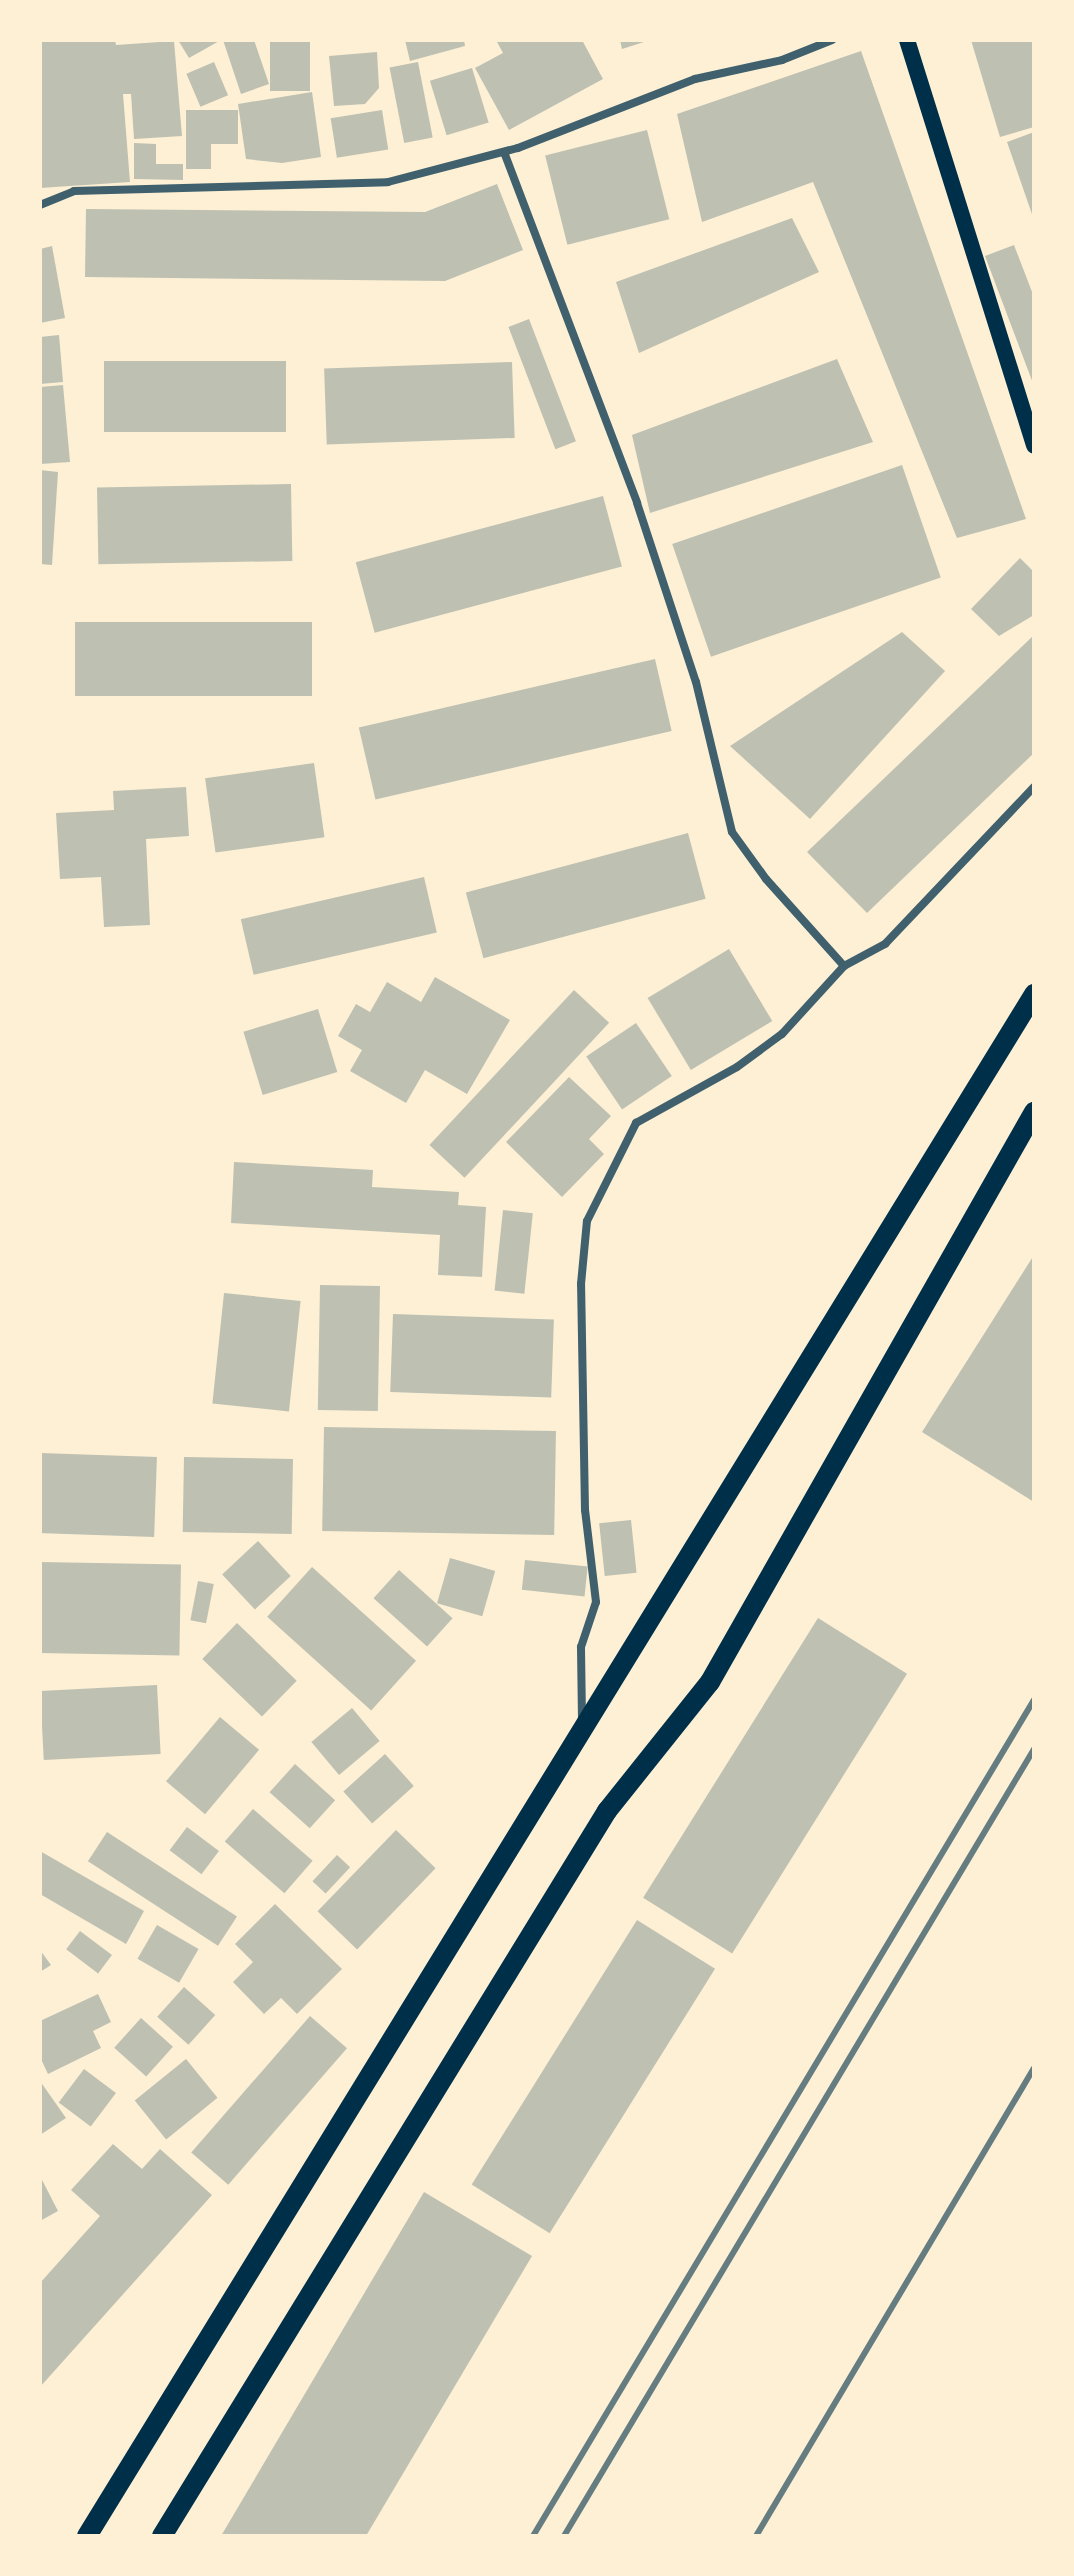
<!DOCTYPE html>
<style>
body{margin:0}
#map{position:relative;width:1074px;height:2576px;overflow:hidden;background:#fdf0d5;font-family:Merriweather,serif}
div>[style]{position:absolute}
[style*='--x']{left:calc(var(--x)*1px);top:calc(var(--y)*1px);width:calc(var(--w)*1px);rotate:calc(var(--a)*1deg)}
.building>*{inset:0;background:#bec0b2;transform-origin:0 0}
.minor>*{height:8px;margin:-4px;padding:0 4px;transform-origin:4px;border-radius:4px;background:#3f606c}
.secondary>*{height:16px;margin:-8px;padding:0 8px;transform-origin:8px;border-radius:8px;background:#003049}
.primary>*{height:20px;margin:-10px;padding:0 10px;transform-origin:10px;border-radius:10px;background:#003049}
.rail>*{height:6px;margin:-3px;padding:0 3px;transform-origin:3px;border-radius:3px;background:#657d81}
span{translate:-50% -50%;white-space:nowrap;text-align:center;line-height:1.15;-webkit-text-stroke:7px #fdf0d5;paint-order:stroke}
.frame{position:absolute;inset:0;border:42px solid #fdf0d5;pointer-events:none}
</style>
<div id="map">
<div class="building">
<div style="clip-path:polygon(41px 40px,115px 40px,116px 45px,174px 41px,182px 136px,134px 139px,131px 94px,123px 94px,130px 182px,40px 188px)"></div>
<div style="clip-path:polygon(178px 40px,221px 40px,189px 58px)"></div>
<div style="clip-path:polygon(223px 40px,254px 40px,269px 84px,241px 94px)"></div>
<div style="left:270px;top:40px;width:40px;height:51px"></div>
<div style="clip-path:polygon(405px 40px,464px 40px,465px 46px,410px 61px)"></div>
<div style="clip-path:polygon(496px 40px,582px 40px,603px 79px,509px 130px,475px 68px,503px 53px)"></div>
<div style="clip-path:polygon(620px 40px,647px 40px,647px 41px,622px 49px)"></div>
<div style="clip-path:polygon(971px 40px,1034px 40px,1034px 127px,1000px 137px)"></div>
<div style="clip-path:polygon(861px 51px,1026px 519px,957px 538px,813px 182px,702px 222px,677px 114px)"></div>
<div style="clip-path:polygon(377px 52px,379px 88px,365px 104px,334px 106px,329px 56px)"></div>
<div style="left:214px;top:62px;width:36px;height:30px;rotate:67deg"></div>
<div style="left:418px;top:62px;width:77px;height:29px;rotate:79deg"></div>
<div style="left:472px;top:68px;width:57px;height:44px;rotate:73deg"></div>
<div style="clip-path:polygon(312px 92px,321px 157px,282px 163px,246px 159px,238px 104px)"></div>
<div style="clip-path:polygon(186px 110px,238px 110px,238px 144px,211px 144px,211px 169px,186px 169px)"></div>
<div style="left:382px;top:110px;width:40px;height:52px;rotate:81deg"></div>
<div style="left:647px;top:130px;width:92px;height:105px;rotate:76deg"></div>
<div style="clip-path:polygon(1034px 132px,1034px 220px,1007px 142px)"></div>
<div style="clip-path:polygon(134px 143px,156px 144px,156px 164px,183px 164px,183px 180px,134px 179px)"></div>
<div style="clip-path:polygon(497px 184px,523px 250px,445px 281px,85px 277px,86px 209px,425px 212px)"></div>
<div style="clip-path:polygon(792px 218px,819px 272px,639px 353px,616px 282px)"></div>
<div style="clip-path:polygon(1014px 245px,1034px 297px,1034px 386px,985px 256px)"></div>
<div style="clip-path:polygon(52px 246px,65px 318px,40px 323px,40px 249px)"></div>
<div style="left:529px;top:319px;width:131px;height:22px;rotate:69deg"></div>
<div style="clip-path:polygon(59px 335px,63px 382px,40px 384px,40px 337px)"></div>
<div style="clip-path:polygon(837px 359px,873px 442px,650px 513px,632px 435px)"></div>
<div style="left:104px;top:361px;width:182px;height:71px"></div>
<div style="left:512px;top:362px;width:76px;height:188px;rotate:88deg"></div>
<div style="clip-path:polygon(63px 385px,70px 462px,40px 464px,40px 387px)"></div>
<div style="left:902px;top:465px;width:119px;height:243px;rotate:71deg"></div>
<div style="clip-path:polygon(40px 470px,58px 472px,52px 565px,40px 564px)"></div>
<div style="left:291px;top:484px;width:77px;height:194px;rotate:89deg"></div>
<div style="left:603px;top:496px;width:73px;height:256px;rotate:75deg"></div>
<div style="clip-path:polygon(1020px 558px,1034px 572px,1034px 615px,999px 636px,971px 609px)"></div>
<div style="left:312px;top:622px;width:74px;height:237px;rotate:90deg"></div>
<div style="clip-path:polygon(902px 632px,945px 671px,810px 819px,730px 746px)"></div>
<div style="clip-path:polygon(1034px 635px,1034px 753px,867px 913px,807px 852px)"></div>
<div style="left:655px;top:659px;width:74px;height:304px;rotate:77deg"></div>
<div style="left:314px;top:763px;width:75px;height:110px;rotate:82deg"></div>
<div style="clip-path:polygon(186px 787px,189px 836px,146px 839px,150px 925px,104px 927px,101px 877px,60px 879px,56px 813px,114px 810px,113px 791px)"></div>
<div style="left:688px;top:833px;width:68px;height:230px;rotate:75deg"></div>
<div style="left:424px;top:877px;width:57px;height:188px;rotate:77deg"></div>
<div style="left:729px;top:949px;width:84px;height:95px;rotate:59deg"></div>
<div style="clip-path:polygon(435px 977px,510px 1020px,467px 1094px,425px 1070px,406px 1103px,350px 1071px,362px 1050px,338px 1036px,356px 1004px,370px 1012px,387px 982px,421px 1002px)"></div>
<div style="left:574px;top:990px;width:48px;height:212px;rotate:43deg"></div>
<div style="left:318px;top:1009px;width:66px;height:78px;rotate:73deg"></div>
<div style="left:636px;top:1023px;width:64px;height:60px;rotate:56deg"></div>
<div style="clip-path:polygon(569px 1077px,611px 1116px,589px 1139px,604px 1154px,562px 1197px,506px 1142px)"></div>
<div style="clip-path:polygon(234px 1162px,373px 1170px,372px 1187px,459px 1192px,458px 1205px,486px 1207px,482px 1277px,438px 1275px,440px 1235px,231px 1223px)"></div>
<div style="left:503px;top:1210px;width:30px;height:81px;rotate:6deg"></div>
<div style="clip-path:polygon(1034px 1255px,1034px 1502px,922px 1432px)"></div>
<div style="left:320px;top:1285px;width:60px;height:125px;rotate:1deg"></div>
<div style="left:224px;top:1293px;width:77px;height:111px;rotate:6deg"></div>
<div style="left:393px;top:1314px;width:161px;height:78px;rotate:2deg"></div>
<div style="left:324px;top:1427px;width:232px;height:104px;rotate:1deg"></div>
<div style="left:40px;top:1453px;width:117px;height:80px;rotate:2deg"></div>
<div style="left:184px;top:1457px;width:109px;height:75px;rotate:1deg"></div>
<div style="left:631px;top:1520px;width:53px;height:32px;rotate:84deg"></div>
<div style="left:258px;top:1541px;width:48px;height:49px;rotate:47deg"></div>
<div style="left:450px;top:1558px;width:47px;height:47px;rotate:16deg"></div>
<div style="left:525px;top:1560px;width:63px;height:30px;rotate:6deg"></div>
<div style="left:40px;top:1562px;width:141px;height:91px;rotate:1deg"></div>
<div style="left:312px;top:1567px;width:140px;height:67px;rotate:42deg"></div>
<div style="left:399px;top:1570px;width:72px;height:38px;rotate:42deg"></div>
<div style="left:198px;top:1581px;width:16px;height:40px;rotate:11deg"></div>
<div style="left:818px;top:1618px;width:105px;height:330px;rotate:32deg"></div>
<div style="left:237px;top:1623px;width:83px;height:50px;rotate:44deg"></div>
<div style="left:157px;top:1685px;width:69px;height:117px;rotate:87deg"></div>
<div style="left:352px;top:1708px;width:43px;height:53px;rotate:50deg"></div>
<div style="left:220px;top:1717px;width:51px;height:84px;rotate:40deg"></div>
<div style="left:385px;top:1754px;width:43px;height:56px;rotate:48deg"></div>
<div style="left:295px;top:1764px;width:54px;height:38px;rotate:42deg"></div>
<div style="left:253px;top:1809px;width:79px;height:43px;rotate:41deg"></div>
<div style="left:187px;top:1827px;width:40px;height:29px;rotate:37deg"></div>
<div style="left:396px;top:1830px;width:55px;height:113px;rotate:44deg"></div>
<div style="left:107px;top:1832px;width:155px;height:35px;rotate:33deg"></div>
<div style="clip-path:polygon(40px 1851px,144px 1911px,126px 1944px,40px 1894px)"></div>
<div style="left:337px;top:1855px;width:18px;height:36px;rotate:43deg"></div>
<div style="clip-path:polygon(275px 1904px,342px 1969px,297px 2014px,281px 1998px,264px 2014px,233px 1982px,253px 1962px,235px 1944px)"></div>
<div style="left:637px;top:1920px;width:92px;height:312px;rotate:32deg"></div>
<div style="left:157px;top:1925px;width:48px;height:39px;rotate:30deg"></div>
<div style="left:80px;top:1931px;width:40px;height:23px;rotate:37deg"></div>
<div style="clip-path:polygon(40px 1950px,51px 1965px,40px 1972px)"></div>
<div style="left:184px;top:1987px;width:42px;height:40px;rotate:42deg"></div>
<div style="clip-path:polygon(98px 1994px,111px 2022px,93px 2031px,101px 2048px,48px 2074px,40px 2057px,40px 2021px)"></div>
<div style="left:310px;top:2016px;width:49px;height:181px;rotate:41deg"></div>
<div style="left:141px;top:2018px;width:43px;height:40px;rotate:42deg"></div>
<div style="left:186px;top:2059px;width:50px;height:66px;rotate:51deg"></div>
<div style="left:84px;top:2069px;width:40px;height:42px;rotate:37deg"></div>
<div style="clip-path:polygon(40px 2081px,66px 2118px,40px 2135px)"></div>
<div style="clip-path:polygon(113px 2144px,142px 2169px,160px 2149px,212px 2195px,40px 2387px,40px 2283px,100px 2216px,71px 2190px)"></div>
<div style="clip-path:polygon(40px 2176px,58px 2211px,40px 2221px)"></div>
<div style="clip-path:polygon(424px 2192px,532px 2256px,366px 2536px,221px 2536px)"></div>
</div>
<div class="minor">
<div style="--x:504;--y:152;--w:375;--a:69.2"></div>
<div style="--x:637;--y:503;--w:188;--a:71.8"></div>
<div style="--x:696;--y:682;--w:154;--a:76.5"></div>
<div style="--x:732;--y:832;--w:58;--a:54.1"></div>
<div style="--x:766;--y:879;--w:117;--a:48.1"></div>
<div style="--x:844;--y:966;--w:47;--a:-28.2"></div>
<div style="--x:885;--y:944;--w:216;--a:-46.5"></div>
<div style="--x:40;--y:205;--w:37;--a:-22"></div>
<div style="--x:74;--y:191;--w:314;--a:-1.6"></div>
<div style="--x:388;--y:182;--w:134;--a:-14.7"></div>
<div style="--x:518;--y:148;--w:190;--a:-21.3"></div>
<div style="--x:695;--y:79;--w:89;--a:-12.3"></div>
<div style="--x:782;--y:60;--w:54;--a:-21.8"></div>
<div style="--x:582;--y:1720;--w:73;--a:-90.8"></div>
<div style="--x:581;--y:1647;--w:47;--a:-71.6"></div>
<div style="--x:596;--y:1602;--w:93;--a:-96.8"></div>
<div style="--x:585;--y:1510;--w:226;--a:-91"></div>
<div style="--x:581;--y:1284;--w:63;--a:-84.6"></div>
<div style="--x:587;--y:1221;--w:110;--a:-63.4"></div>
<div style="--x:636;--y:1123;--w:115;--a:-29"></div>
<div style="--x:737;--y:1067;--w:56;--a:-36.3"></div>
<div style="--x:782;--y:1034;--w:92;--a:-47.6"></div>
</div>
<div class="secondary">
<div style="--x:907;--y:40;--w:425;--a:72.6"></div>
</div>
<div class="primary">
<div style="--x:87;--y:2536;--w:1810;--a:-58.44"></div>
<div style="--x:162;--y:2536;--w:851;--a:-58.46"></div>
<div style="--x:607;--y:1811;--w:165;--a:-51.4"></div>
<div style="--x:710;--y:1682;--w:656;--a:-60.39"></div>
</div>
<div class="rail">
<div style="--x:533;--y:2536;--w:975;--a:-59.07"></div>
<div style="--x:564;--y:2536;--w:917;--a:-59.15"></div>
<div style="--x:756;--y:2536;--w:544;--a:-59.29"></div>
</div>
<div class="frame"></div>
</div>
